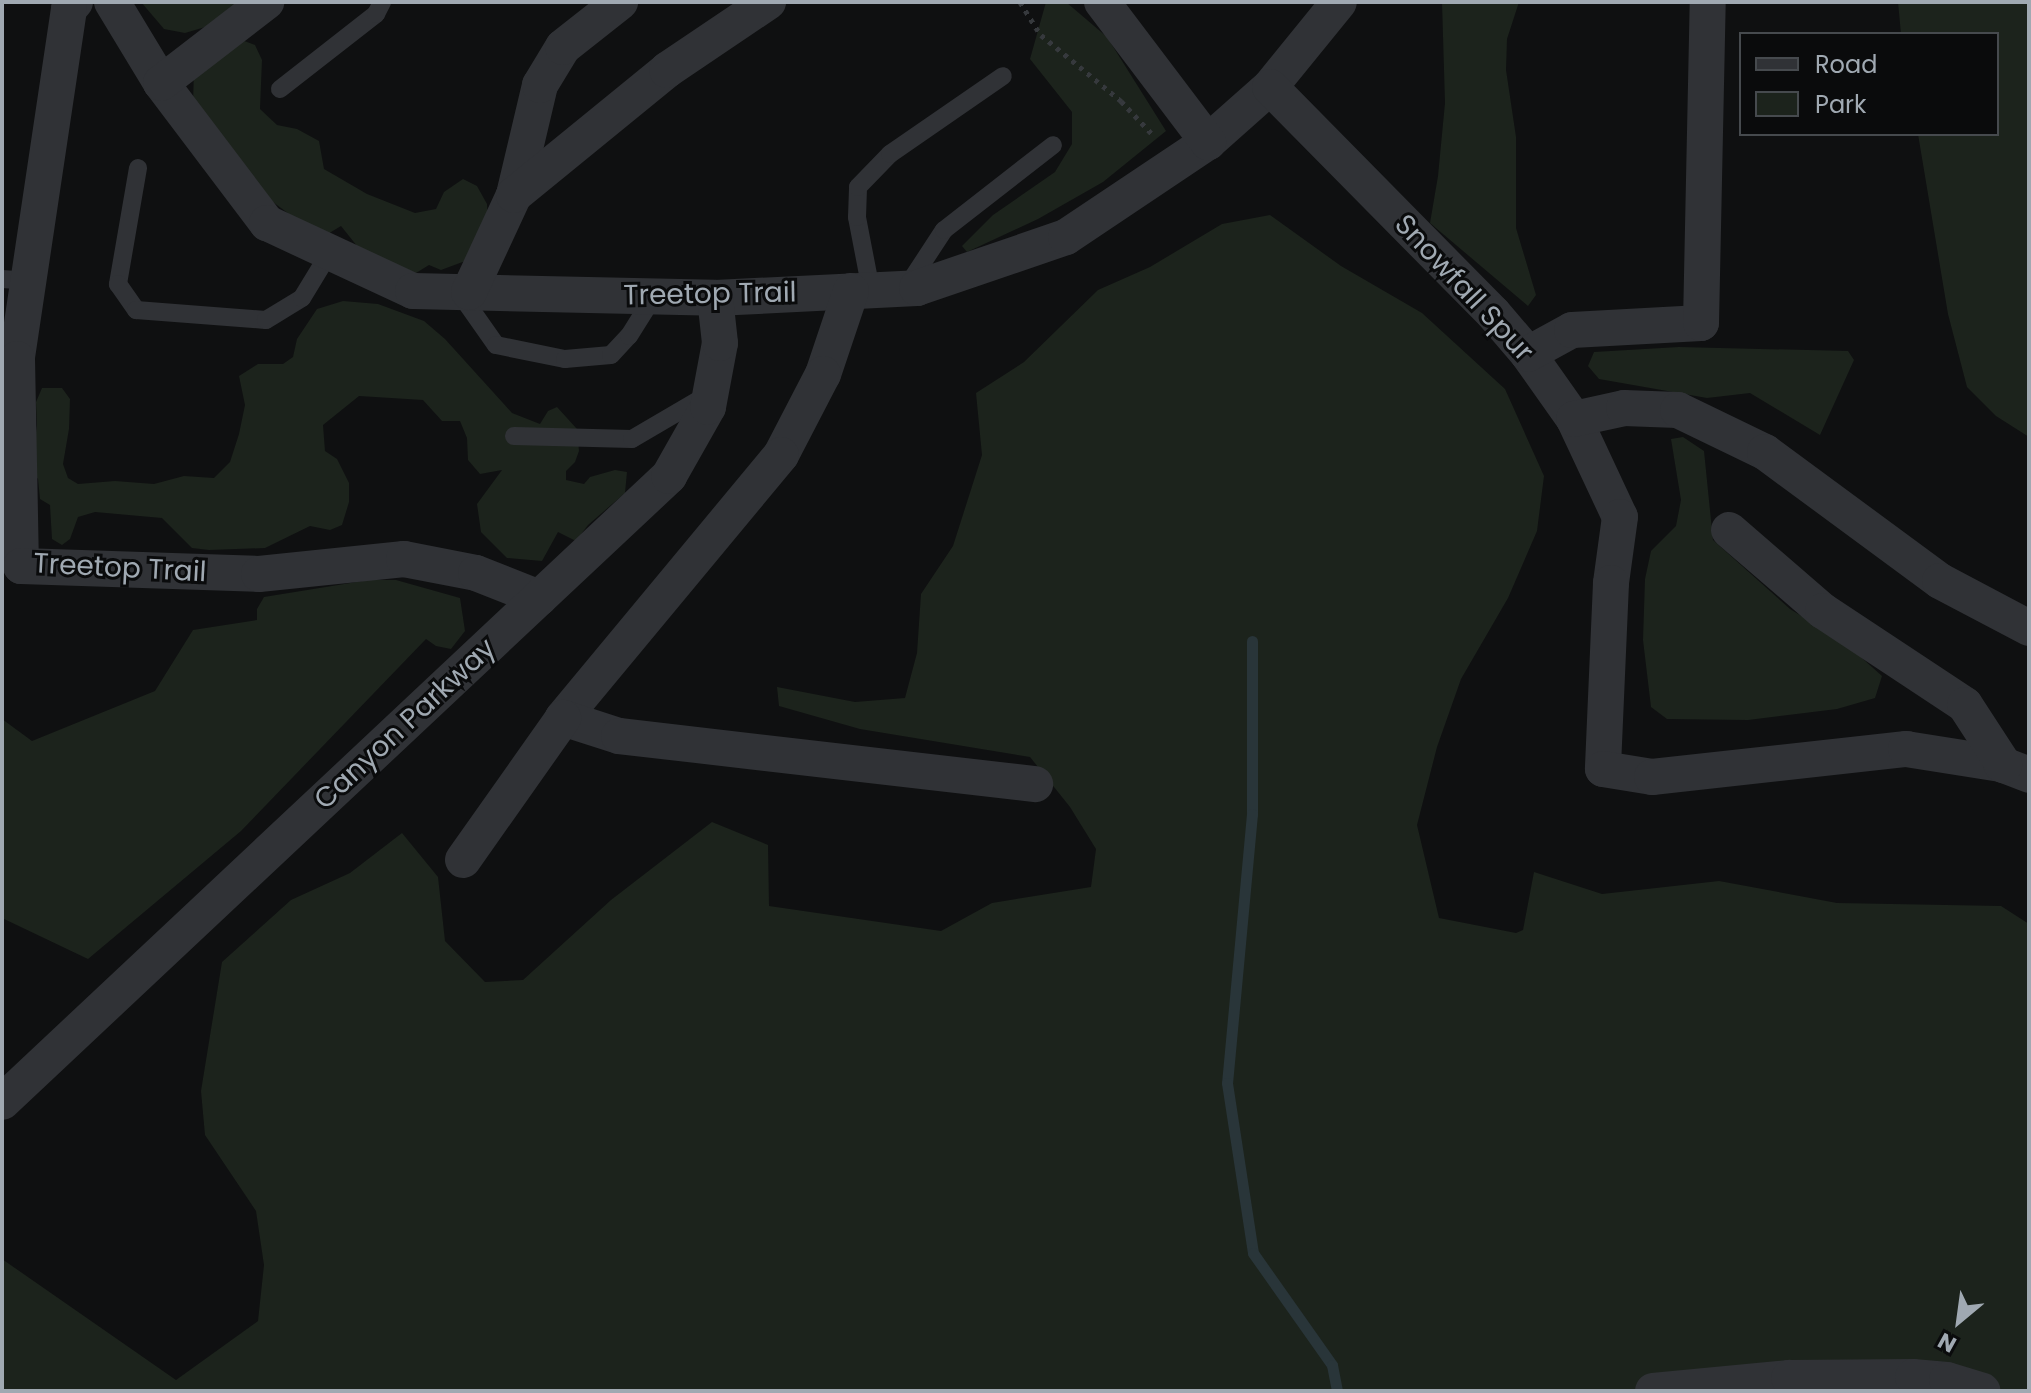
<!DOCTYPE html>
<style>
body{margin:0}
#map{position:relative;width:2031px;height:1393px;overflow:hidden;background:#0f1011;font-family:Poppins,sans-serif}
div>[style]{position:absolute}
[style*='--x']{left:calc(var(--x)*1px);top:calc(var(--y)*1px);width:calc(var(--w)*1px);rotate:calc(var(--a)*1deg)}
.green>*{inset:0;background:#1c231c}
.stream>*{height:11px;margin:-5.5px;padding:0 5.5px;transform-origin:5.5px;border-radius:5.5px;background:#293539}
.path>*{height:5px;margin-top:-2.5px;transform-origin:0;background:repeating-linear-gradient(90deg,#36393d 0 4px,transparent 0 10px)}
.lane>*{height:18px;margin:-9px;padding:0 9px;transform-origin:9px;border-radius:9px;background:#303236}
.street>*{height:36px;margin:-18px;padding:0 18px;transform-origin:18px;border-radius:18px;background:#303236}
span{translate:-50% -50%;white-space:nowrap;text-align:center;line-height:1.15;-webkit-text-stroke:6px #0a0b0c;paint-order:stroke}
.street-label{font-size:28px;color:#a0a9b2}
.frame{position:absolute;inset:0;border:4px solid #a0a9b2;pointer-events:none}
.legend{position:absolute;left:1739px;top:32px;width:260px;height:104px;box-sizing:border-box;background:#0a0b0c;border:2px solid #464a4e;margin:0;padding:10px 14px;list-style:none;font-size:24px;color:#a0a9b2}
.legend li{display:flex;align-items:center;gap:16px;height:40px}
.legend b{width:40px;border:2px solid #464a4e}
.north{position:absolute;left:1919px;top:1281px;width:80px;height:80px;-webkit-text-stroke:6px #0a0b0c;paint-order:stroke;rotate:209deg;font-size:22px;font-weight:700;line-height:32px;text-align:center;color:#a0a9b2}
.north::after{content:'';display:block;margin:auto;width:28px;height:36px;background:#a0a9b2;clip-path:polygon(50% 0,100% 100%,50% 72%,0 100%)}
</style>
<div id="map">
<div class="green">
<div style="clip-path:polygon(141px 2px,244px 2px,212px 25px,185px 33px,164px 29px)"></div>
<div style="clip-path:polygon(1046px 2px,1066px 2px,1107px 37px,1166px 131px,1103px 182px,1038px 219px,967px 252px,962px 246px,993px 215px,1055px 172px,1072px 144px,1072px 112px,1030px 59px)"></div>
<div style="clip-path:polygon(1442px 2px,1519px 2px,1507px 39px,1506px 70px,1516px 137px,1516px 228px,1536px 295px,1528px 306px,1430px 223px,1438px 176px,1445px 103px)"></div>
<div style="clip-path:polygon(1898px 2px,2029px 2px,2029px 437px,1996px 416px,1967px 387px,1948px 314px,1918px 134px,1997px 134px,1997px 34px,1901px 34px)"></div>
<div style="clip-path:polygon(239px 39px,255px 45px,262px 60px,260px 109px,277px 125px,297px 129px,319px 141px,324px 169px,367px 194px,415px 213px,436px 209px,444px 192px,463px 179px,477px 186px,487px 204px,488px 224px,468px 260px,441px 270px,429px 265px,416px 273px,361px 251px,341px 226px,321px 238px,265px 196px,193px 104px,194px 68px)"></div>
<div style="clip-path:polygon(1270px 215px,1341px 266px,1422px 313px,1505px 389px,1544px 476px,1537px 531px,1508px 598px,1461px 679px,1437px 747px,1417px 825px,1439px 918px,1516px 933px,1523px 930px,1534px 872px,1602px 894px,1719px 881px,1837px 903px,2001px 906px,2029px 924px,2029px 1391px,2px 1391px,2px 1259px,176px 1380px,258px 1321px,264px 1265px,256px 1211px,205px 1135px,201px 1091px,222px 962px,291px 900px,350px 873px,402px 833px,438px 877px,445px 941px,485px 982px,523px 980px,611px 900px,712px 822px,768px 845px,769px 906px,941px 931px,992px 903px,1091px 887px,1096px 849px,1070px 807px,1030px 757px,860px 729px,779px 706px,777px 687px,855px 702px,905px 698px,917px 653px,921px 594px,953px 546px,982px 455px,976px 393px,1024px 362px,1098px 290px,1150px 267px,1222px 224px)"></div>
<div style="clip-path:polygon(343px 301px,378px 304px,424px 321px,445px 339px,512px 413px,540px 424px,548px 411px,557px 407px,577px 429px,579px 451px,575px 462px,566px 471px,566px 480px,584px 484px,590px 477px,615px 470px,627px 472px,625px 493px,588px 525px,576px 541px,558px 532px,542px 561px,507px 558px,481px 532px,477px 504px,502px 470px,480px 474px,468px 460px,467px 438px,460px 421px,442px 421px,423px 400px,359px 396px,323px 425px,325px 451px,337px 459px,349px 483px,349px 502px,342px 525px,330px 530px,310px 526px,265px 548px,209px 550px,192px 548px,162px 518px,95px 512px,78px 517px,70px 539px,62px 545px,52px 539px,50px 505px,40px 499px,38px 479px,31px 470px,37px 425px,36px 402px,42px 388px,62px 388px,70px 399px,69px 429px,63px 464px,68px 478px,78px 484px,115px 481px,154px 484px,184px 476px,214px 478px,230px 462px,239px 434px,245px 405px,239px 376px,258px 364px,283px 364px,293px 357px,297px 339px,317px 309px)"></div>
<div style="clip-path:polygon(1679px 347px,1848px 351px,1854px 360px,1820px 435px,1750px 393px,1707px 398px,1599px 379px,1588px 366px,1594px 352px)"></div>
<div style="clip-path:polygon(1683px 437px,1704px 451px,1713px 540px,1790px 609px,1844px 642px,1882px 676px,1875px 698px,1837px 709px,1748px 720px,1667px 719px,1651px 707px,1643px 640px,1645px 579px,1651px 551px,1676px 526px,1681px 500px,1671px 439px)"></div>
<div style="clip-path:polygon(369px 580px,396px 580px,460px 598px,465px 631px,451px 649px,436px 646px,426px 639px,241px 831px,88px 959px,2px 918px,2px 719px,32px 741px,155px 691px,193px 630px,257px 620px,257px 609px,264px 597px)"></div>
</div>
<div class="stream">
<div style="--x:1252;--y:641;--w:173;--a:90"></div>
<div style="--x:1252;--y:814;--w:270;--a:95.3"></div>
<div style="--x:1227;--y:1083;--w:172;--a:81.3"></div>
<div style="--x:1253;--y:1253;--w:137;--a:54.8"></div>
<div style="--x:1332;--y:1365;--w:26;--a:79"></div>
</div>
<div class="path">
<div style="--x:1020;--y:2;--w:39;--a:58"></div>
<div style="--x:1041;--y:35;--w:104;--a:39.5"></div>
<div style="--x:1121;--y:101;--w:48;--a:46.7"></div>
</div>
<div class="lane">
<div style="--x:280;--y:89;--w:122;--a:-38"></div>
<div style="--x:376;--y:14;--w:13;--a:-63"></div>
<div style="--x:138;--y:168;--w:118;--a:99.8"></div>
<div style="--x:118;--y:284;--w:32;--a:55"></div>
<div style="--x:136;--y:310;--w:130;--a:4.4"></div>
<div style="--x:266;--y:320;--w:42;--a:-31.4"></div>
<div style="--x:302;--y:298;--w:54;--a:-58.7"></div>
<div style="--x:2;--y:279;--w:27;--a:4"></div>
<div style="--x:906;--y:288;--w:69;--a:-56.8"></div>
<div style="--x:944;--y:230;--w:138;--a:-37.9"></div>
<div style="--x:871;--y:290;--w:74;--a:-100.9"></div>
<div style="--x:857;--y:217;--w:30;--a:-88"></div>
<div style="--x:858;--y:187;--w:46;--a:-45.9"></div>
<div style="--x:890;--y:154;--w:137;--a:-34.6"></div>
<div style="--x:458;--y:291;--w:66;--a:54.9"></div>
<div style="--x:496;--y:345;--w:70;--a:11.5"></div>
<div style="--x:565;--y:359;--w:46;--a:-5"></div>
<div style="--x:611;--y:355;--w:26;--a:-47"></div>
<div style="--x:629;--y:336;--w:47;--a:-58"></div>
<div style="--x:514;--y:436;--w:118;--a:1.5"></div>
<div style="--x:632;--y:439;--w:89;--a:-30.3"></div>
</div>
<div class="street">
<div style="--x:75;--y:2;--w:9;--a:131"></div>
<div style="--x:69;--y:9;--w:354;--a:98.5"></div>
<div style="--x:17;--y:359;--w:207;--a:88.9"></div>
<div style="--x:21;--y:566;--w:238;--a:1.9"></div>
<div style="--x:259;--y:574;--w:146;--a:-5.9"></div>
<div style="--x:404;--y:559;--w:73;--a:11"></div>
<div style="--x:476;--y:573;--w:68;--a:21.6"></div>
<div style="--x:112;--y:2;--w:95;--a:58.8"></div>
<div style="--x:161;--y:83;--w:176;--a:52.9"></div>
<div style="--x:267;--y:223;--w:161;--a:25"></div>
<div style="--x:413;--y:291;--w:302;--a:1.3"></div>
<div style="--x:715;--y:298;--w:202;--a:-2.8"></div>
<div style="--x:917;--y:288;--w:157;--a:-18.9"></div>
<div style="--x:1066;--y:237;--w:171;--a:-33.8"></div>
<div style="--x:1208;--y:142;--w:83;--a:-41.6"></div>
<div style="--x:1270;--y:87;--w:109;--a:-50.9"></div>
<div style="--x:1102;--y:2;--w:176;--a:52.9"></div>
<div style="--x:161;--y:83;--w:133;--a:-37.6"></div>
<div style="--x:1270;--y:87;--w:317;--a:45.4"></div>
<div style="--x:1493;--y:313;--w:54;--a:49.5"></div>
<div style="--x:1528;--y:354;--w:80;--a:54.7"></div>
<div style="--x:1574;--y:419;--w:108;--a:64.9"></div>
<div style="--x:1620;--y:517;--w:67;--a:97.8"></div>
<div style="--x:1611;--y:583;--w:186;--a:92.5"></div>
<div style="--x:1603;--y:769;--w:50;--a:9.3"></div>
<div style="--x:1652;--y:777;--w:256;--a:-6.3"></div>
<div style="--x:1906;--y:749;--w:96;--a:9"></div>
<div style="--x:2001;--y:764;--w:30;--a:21"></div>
<div style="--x:514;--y:195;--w:113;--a:-76.7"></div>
<div style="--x:540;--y:85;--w:44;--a:-58.8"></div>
<div style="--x:563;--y:47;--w:73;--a:-38.3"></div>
<div style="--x:851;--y:291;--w:88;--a:108.6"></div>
<div style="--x:823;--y:374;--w:91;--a:117.4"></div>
<div style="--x:781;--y:455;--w:342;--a:129.7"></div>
<div style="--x:563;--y:718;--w:59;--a:17.8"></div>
<div style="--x:619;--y:736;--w:419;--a:6.6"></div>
<div style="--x:469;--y:292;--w:107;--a:-65.1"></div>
<div style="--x:514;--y:195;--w:198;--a:-39.2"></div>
<div style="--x:667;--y:70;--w:122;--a:-34"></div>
<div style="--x:1528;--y:354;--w:50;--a:-28.6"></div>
<div style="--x:1572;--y:330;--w:129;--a:-3.1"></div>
<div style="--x:1701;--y:323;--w:321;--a:-88.8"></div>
<div style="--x:1574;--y:419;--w:51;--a:-12.4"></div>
<div style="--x:1624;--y:408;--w:54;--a:2.1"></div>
<div style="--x:1678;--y:410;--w:97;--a:25.8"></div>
<div style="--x:1765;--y:452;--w:217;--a:36.4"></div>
<div style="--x:1940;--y:581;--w:101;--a:27.8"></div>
<div style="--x:1729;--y:530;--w:124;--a:40.8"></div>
<div style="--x:1823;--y:611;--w:170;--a:33.5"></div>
<div style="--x:1965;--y:705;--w:72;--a:57"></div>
<div style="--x:463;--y:860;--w:174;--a:-54.8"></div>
<div style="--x:2;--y:1102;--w:915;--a:-43.18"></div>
<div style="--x:669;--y:476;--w:79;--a:-60.5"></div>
<div style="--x:708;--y:407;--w:65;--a:-79.4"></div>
<div style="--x:720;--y:343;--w:45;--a:-96.3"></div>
<div style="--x:1653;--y:1391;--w:137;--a:-5.5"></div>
<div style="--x:1789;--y:1378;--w:124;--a:-0.5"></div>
<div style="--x:1913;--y:1377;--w:34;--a:5"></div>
<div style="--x:1947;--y:1380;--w:37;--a:17"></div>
</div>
<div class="street-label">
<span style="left:1464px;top:288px;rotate:47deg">Snowfall Spur</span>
<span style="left:710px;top:294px;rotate:-1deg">Treetop Trail</span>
<span style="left:120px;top:568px;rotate:3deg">Treetop Trail</span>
<span style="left:405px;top:724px;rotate:-43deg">Canyon Parkway</span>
</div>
<div class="frame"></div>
<ul class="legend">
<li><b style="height:10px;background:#303236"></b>Road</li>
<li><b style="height:22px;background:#1c231c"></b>Park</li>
</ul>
<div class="north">N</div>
</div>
